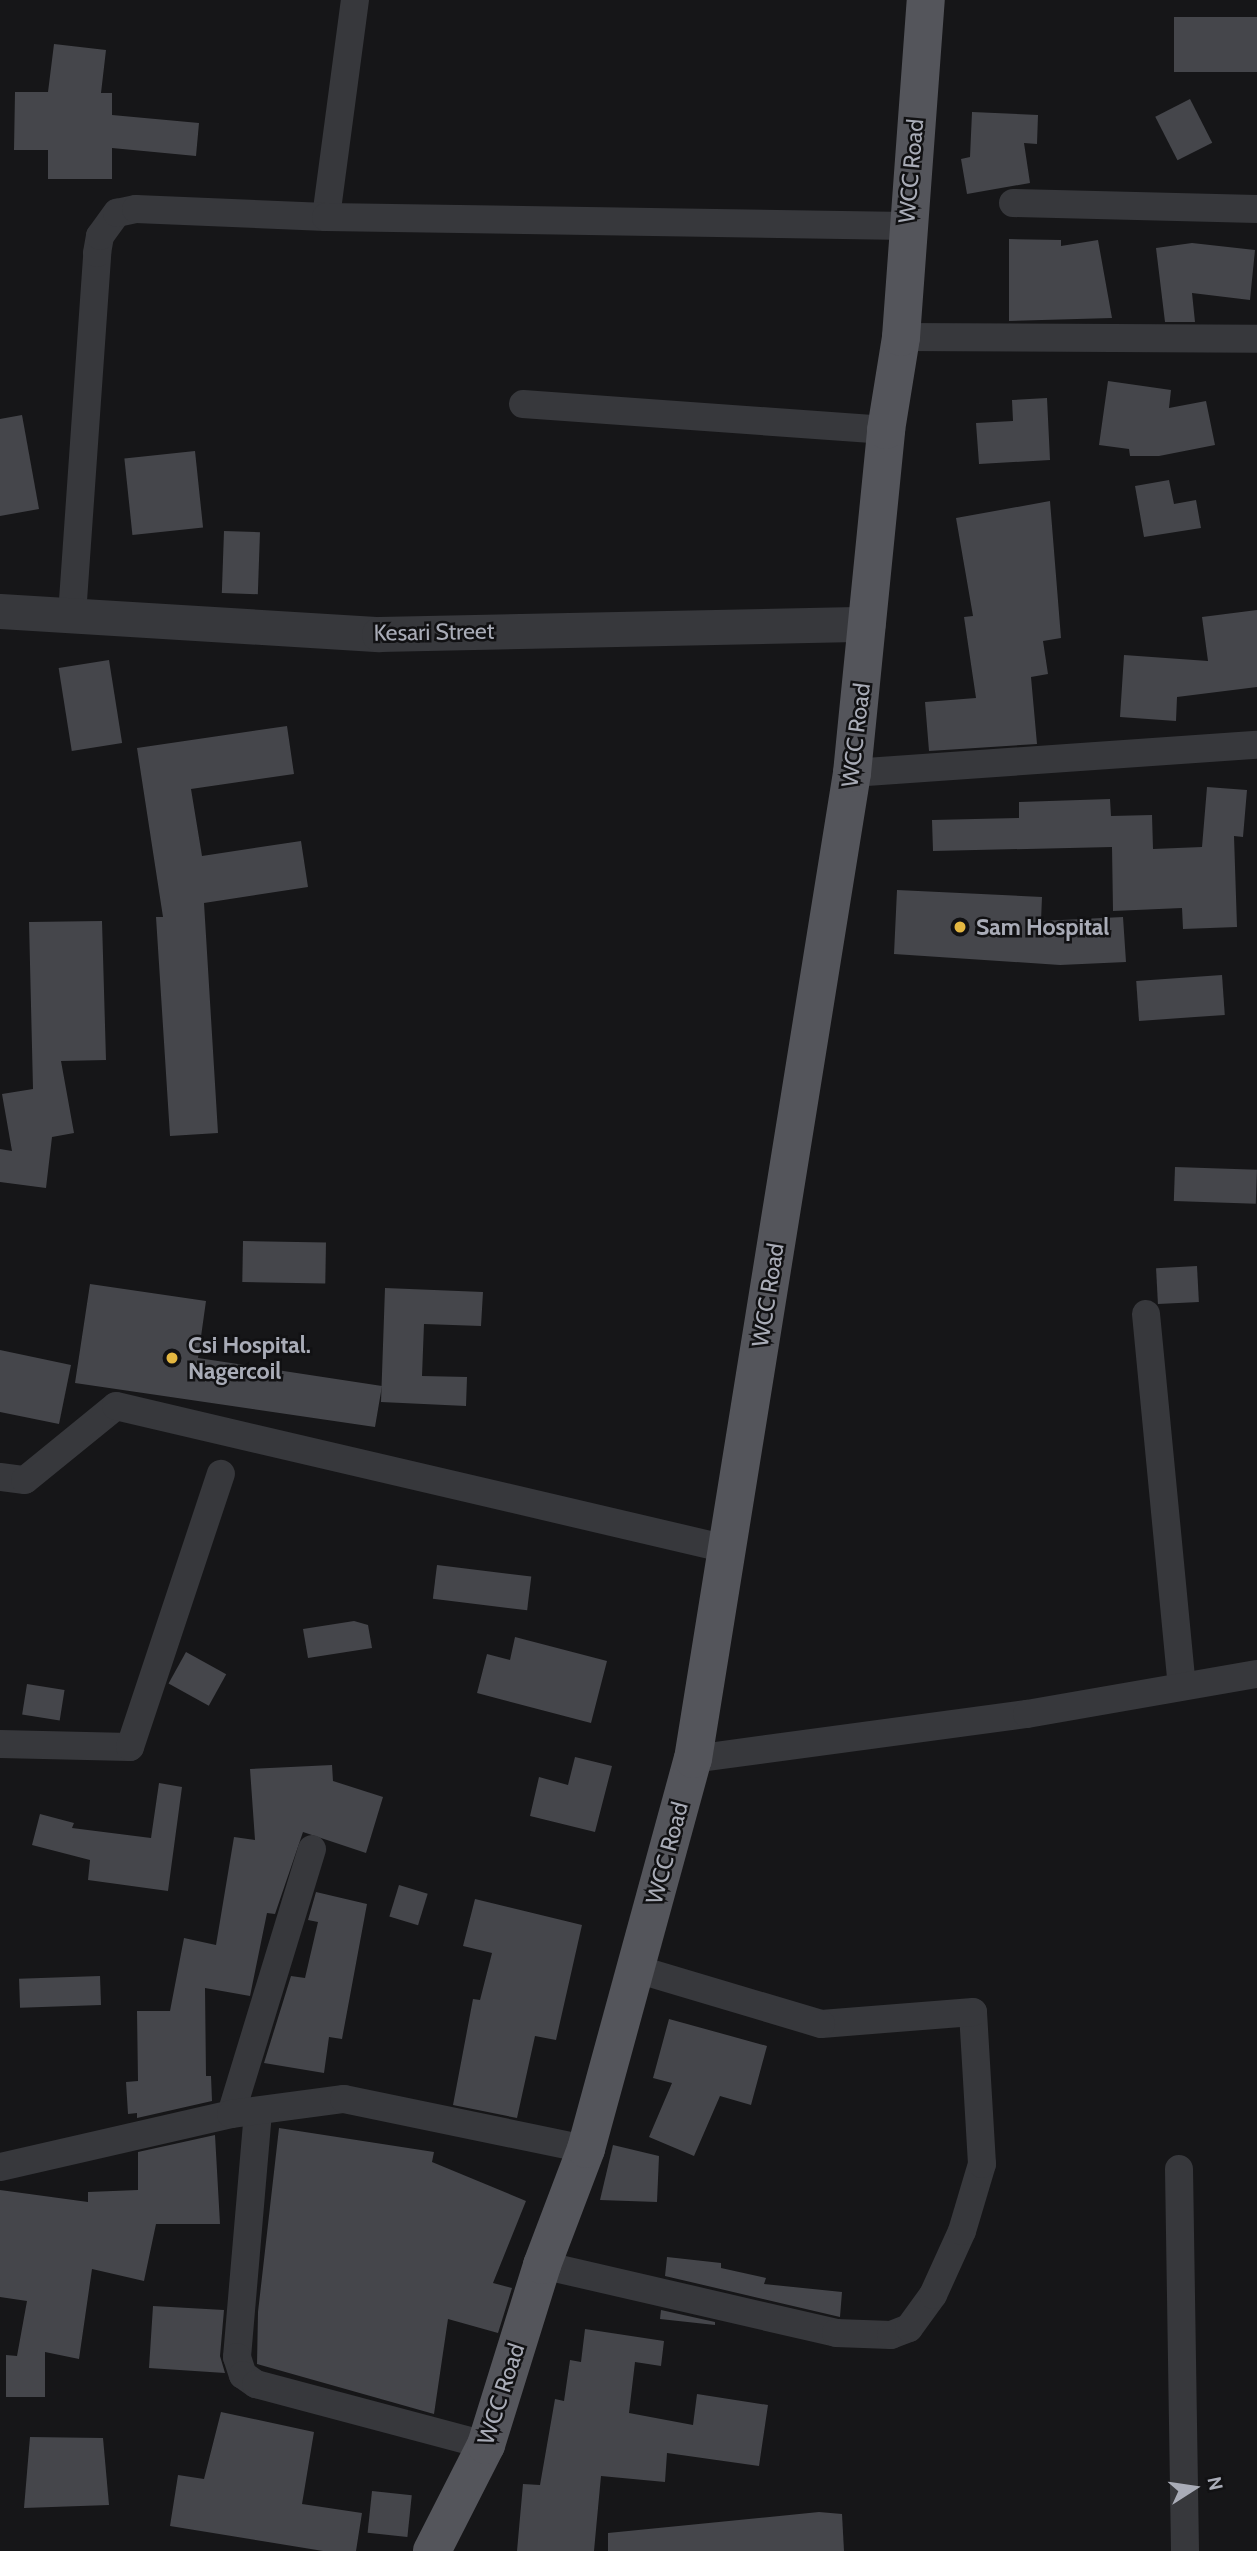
<!DOCTYPE html>
<style>
body{margin:0}
#map{position:relative;width:1257px;height:2551px;overflow:hidden;background:#161618;font-family:Cabin,sans-serif}
div>[style]{position:absolute}
[style*='--x']{left:calc(var(--x)*1px);top:calc(var(--y)*1px);width:calc(var(--w)*1px);rotate:calc(var(--a)*1deg)}
.building>*{inset:0;background:#45464b;transform-origin:0 0}
.minor>*{height:28px;margin:-14px;padding:0 14px;transform-origin:14px;border-radius:14px;background:#37383c}
.tertiary>*{height:35px;margin:-17.5px;padding:0 17.5px;transform-origin:17.5px;border-radius:17.5px;background:#37383c}
.primary>*{height:38px;margin:-19px;padding:0 19px;transform-origin:19px;border-radius:19px;background:#54555b}
.dots>*{width:19px;height:19px;translate:-50% -50%;box-sizing:border-box;border:4px solid #111113;border-radius:50%}
span{translate:-50% -50%;white-space:nowrap;text-align:center;line-height:1.15;-webkit-text-stroke:5px #111113;paint-order:stroke}
.street-label{font-size:23px;color:#a9acb7}
.poi-label{font-size:23px;color:#a9acb7;font-weight:700}
.left{translate:0 -50%;text-align:left}
.north{position:absolute;left:1159px;top:2453px;width:70px;height:70px;-webkit-text-stroke:5px #111113;paint-order:stroke;rotate:78deg;font-size:19px;font-weight:700;line-height:28px;text-align:center;color:#a9acb7}
.north::after{content:'';display:block;margin:auto;width:24px;height:32px;background:#a9acb7;clip-path:polygon(50% 0,100% 100%,50% 72%,0 100%)}
</style>
<div id="map">
<div class="building">
<div style="left:1257px;top:17px;width:55px;height:83px;rotate:90deg"></div>
<div style="clip-path:polygon(54px 44px,106px 50px,101px 93px,112px 93px,112px 115px,199px 123px,196px 156px,112px 148px,112px 179px,48px 179px,48px 150px,14px 150px,15px 92px,48px 92px)"></div>
<div style="left:1190px;top:99px;width:49px;height:39px;rotate:63deg"></div>
<div style="clip-path:polygon(972px 112px,1038px 115px,1037px 144px,1024px 143px,1030px 183px,967px 194px,961px 159px,970px 157px)"></div>
<div style="clip-path:polygon(1009px 239px,1061px 240px,1061px 246px,1098px 240px,1112px 318px,1009px 321px)"></div>
<div style="clip-path:polygon(1192px 243px,1255px 250px,1250px 300px,1192px 293px,1195px 322px,1165px 322px,1156px 248px)"></div>
<div style="clip-path:polygon(1108px 381px,1171px 390px,1169px 408px,1206px 401px,1215px 445px,1159px 456px,1130px 456px,1129px 449px,1099px 445px)"></div>
<div style="clip-path:polygon(1047px 398px,1050px 460px,979px 464px,976px 423px,1013px 421px,1012px 400px)"></div>
<div style="clip-path:polygon(22px 415px,39px 509px,0 516px,0 419px)"></div>
<div style="left:195px;top:451px;width:77px;height:71px;rotate:84deg"></div>
<div style="clip-path:polygon(1169px 480px,1174px 504px,1196px 500px,1201px 528px,1144px 537px,1135px 486px)"></div>
<div style="clip-path:polygon(1050px 501px,1061px 638px,1043px 641px,1048px 674px,1031px 677px,1037px 744px,929px 751px,925px 702px,976px 698px,964px 617px,973px 616px,956px 518px)"></div>
<div style="left:224px;top:531px;width:36px;height:62px;rotate:2deg"></div>
<div style="clip-path:polygon(1257px 610px,1257px 687px,1177px 697px,1176px 721px,1120px 717px,1124px 655px,1208px 661px,1202px 617px)"></div>
<div style="left:109px;top:660px;width:84px;height:51px;rotate:81deg"></div>
<div style="clip-path:polygon(287px 726px,294px 774px,191px 789px,202px 856px,301px 841px,308px 887px,204px 903px,218px 1133px,170px 1136px,156px 917px,163px 917px,137px 748px)"></div>
<div style="clip-path:polygon(1207px 787px,1247px 790px,1243px 837px,1234px 836px,1237px 927px,1183px 929px,1182px 908px,1113px 911px,1112px 847px,933px 851px,932px 820px,1019px 818px,1019px 802px,1110px 799px,1111px 816px,1152px 815px,1153px 849px,1202px 847px)"></div>
<div style="clip-path:polygon(897px 890px,1042px 897px,1041px 921px,1123px 917px,1126px 962px,1060px 965px,894px 954px)"></div>
<div style="clip-path:polygon(102px 921px,106px 1060px,61px 1061px,74px 1133px,52px 1137px,46px 1188px,0 1182px,0 1149px,12px 1151px,2px 1094px,33px 1089px,29px 922px)"></div>
<div style="left:1222px;top:975px;width:40px;height:86px;rotate:86deg"></div>
<div style="left:1175px;top:1167px;width:82px;height:34px;rotate:2deg"></div>
<div style="left:243px;top:1241px;width:83px;height:41px;rotate:1deg"></div>
<div style="left:1197px;top:1266px;width:36px;height:41px;rotate:87deg"></div>
<div style="clip-path:polygon(90px 1284px,206px 1301px,198px 1358px,382px 1386px,375px 1427px,75px 1383px)"></div>
<div style="clip-path:polygon(385px 1288px,483px 1292px,481px 1326px,424px 1324px,422px 1376px,467px 1377px,466px 1406px,381px 1402px)"></div>
<div style="clip-path:polygon(0 1350px,71px 1365px,59px 1424px,0 1412px)"></div>
<div style="left:437px;top:1565px;width:95px;height:34px;rotate:7deg"></div>
<div style="clip-path:polygon(354px 1621px,368px 1625px,372px 1648px,308px 1658px,303px 1629px)"></div>
<div style="clip-path:polygon(515px 1637px,607px 1661px,591px 1723px,477px 1693px,487px 1654px,510px 1660px)"></div>
<div style="left:186px;top:1652px;width:46px;height:36px;rotate:29deg"></div>
<div style="left:27px;top:1684px;width:38px;height:31px;rotate:9deg"></div>
<div style="clip-path:polygon(575px 1757px,612px 1766px,595px 1832px,530px 1816px,539px 1777px,568px 1785px)"></div>
<div style="clip-path:polygon(332px 1765px,333px 1781px,383px 1797px,366px 1853px,303px 1832px,275px 1914px,267px 1913px,250px 1996px,205px 1988px,206px 2076px,211px 2076px,212px 2101px,137px 2118px,137px 2113px,128px 2114px,126px 2082px,138px 2081px,137px 2011px,170px 2011px,184px 1938px,216px 1945px,234px 1837px,255px 1840px,250px 1769px)"></div>
<div style="clip-path:polygon(159px 1783px,182px 1787px,168px 1891px,88px 1880px,90px 1860px,32px 1845px,40px 1814px,74px 1823px,72px 1828px,151px 1838px)"></div>
<div style="left:399px;top:1885px;width:30px;height:33px;rotate:17deg"></div>
<div style="clip-path:polygon(316px 1892px,367px 1904px,342px 2039px,329px 2037px,324px 2073px,264px 2063px,291px 1976px,305px 1978px,318px 1922px,308px 1920px)"></div>
<div style="clip-path:polygon(475px 1899px,582px 1925px,556px 2040px,535px 2036px,517px 2118px,453px 2105px,473px 1999px,480px 2000px,492px 1953px,463px 1946px)"></div>
<div style="left:100px;top:1976px;width:29px;height:81px;rotate:88deg"></div>
<div style="clip-path:polygon(669px 2019px,767px 2046px,751px 2105px,720px 2096px,694px 2156px,649px 2137px,672px 2083px,653px 2078px)"></div>
<div style="clip-path:polygon(279px 2128px,434px 2152px,432px 2162px,526px 2201px,493px 2283px,512px 2288px,498px 2333px,448px 2319px,434px 2414px,257px 2364px,258px 2312px)"></div>
<div style="clip-path:polygon(215px 2135px,220px 2224px,156px 2224px,144px 2281px,92px 2269px,79px 2359px,45px 2352px,45px 2397px,6px 2397px,6px 2355px,17px 2356px,27px 2301px,0 2297px,0 2190px,88px 2202px,88px 2192px,138px 2190px,138px 2152px)"></div>
<div style="clip-path:polygon(613px 2145px,659px 2156px,657px 2202px,600px 2200px)"></div>
<div style="clip-path:polygon(667px 2257px,721px 2263px,721px 2268px,766px 2278px,764px 2284px,842px 2292px,840px 2317px,665px 2276px)"></div>
<div style="clip-path:polygon(153px 2306px,224px 2310px,220px 2356px,225px 2373px,149px 2368px)"></div>
<div style="clip-path:polygon(661px 2310px,715px 2322px,715px 2325px,660px 2319px)"></div>
<div style="clip-path:polygon(585px 2329px,664px 2341px,661px 2366px,635px 2362px,629px 2413px,693px 2425px,697px 2394px,768px 2405px,759px 2466px,667px 2453px,665px 2482px,601px 2476px,594px 2551px,517px 2551px,523px 2484px,540px 2485px,555px 2399px,564px 2401px,570px 2360px,581px 2362px)"></div>
<div style="clip-path:polygon(221px 2412px,314px 2432px,302px 2504px,362px 2513px,356px 2551px,323px 2551px,170px 2526px,178px 2475px,204px 2479px)"></div>
<div style="clip-path:polygon(30px 2437px,103px 2438px,109px 2505px,24px 2508px)"></div>
<div style="left:372px;top:2491px;width:40px;height:42px;rotate:6deg"></div>
<div style="clip-path:polygon(819px 2512px,842px 2514px,844px 2551px,608px 2551px,608px 2533px)"></div>
</div>
<div class="minor">
<div style="--x:1013;--y:203;--w:244;--a:1.4"></div>
<div style="--x:326;--y:217;--w:219;--a:-82.4"></div>
<div style="--x:901;--y:337;--w:356;--a:0.3"></div>
<div style="--x:523;--y:404;--w:364;--a:4.1"></div>
<div style="--x:72;--y:615;--w:363;--a:-86"></div>
<div style="--x:97;--y:253;--w:17;--a:-80"></div>
<div style="--x:100;--y:236;--w:29;--a:-54"></div>
<div style="--x:117;--y:213;--w:19;--a:-12"></div>
<div style="--x:136;--y:209;--w:190;--a:2.4"></div>
<div style="--x:326;--y:217;--w:581;--a:0.89"></div>
<div style="--x:852;--y:773;--w:406;--a:-4"></div>
<div style="--x:1146;--y:1314;--w:373;--a:84.5"></div>
<div style="--x:0;--y:1477;--w:25;--a:7"></div>
<div style="--x:25;--y:1480;--w:117;--a:-39.1"></div>
<div style="--x:116;--y:1406;--w:628;--a:13.17"></div>
<div style="--x:0;--y:1744;--w:130;--a:1.3"></div>
<div style="--x:130;--y:1747;--w:288;--a:-71.6"></div>
<div style="--x:693;--y:1759;--w:337;--a:-7.7"></div>
<div style="--x:1027;--y:1714;--w:233;--a:-9.9"></div>
<div style="--x:258;--y:2112;--w:246;--a:94.9"></div>
<div style="--x:237;--y:2357;--w:19;--a:72"></div>
<div style="--x:243;--y:2375;--w:16;--a:35"></div>
<div style="--x:256;--y:2384;--w:238;--a:14.9"></div>
<div style="--x:231;--y:2114;--w:277;--a:-73"></div>
<div style="--x:0;--y:2167;--w:237;--a:-12.9"></div>
<div style="--x:231;--y:2114;--w:114;--a:-7.6"></div>
<div style="--x:344;--y:2099;--w:247;--a:11.7"></div>
<div style="--x:1179;--y:2169;--w:382;--a:89.1"></div>
<div style="--x:542;--y:2265;--w:302;--a:13"></div>
<div style="--x:836;--y:2333;--w:55;--a:2.1"></div>
<div style="--x:891;--y:2335;--w:19;--a:-21"></div>
<div style="--x:909;--y:2328;--w:41;--a:-54"></div>
<div style="--x:933;--y:2295;--w:70;--a:-65.6"></div>
<div style="--x:962;--y:2231;--w:70;--a:-73.4"></div>
<div style="--x:982;--y:2164;--w:152;--a:-93.4"></div>
<div style="--x:973;--y:2012;--w:152;--a:175.5"></div>
<div style="--x:821;--y:2024;--w:193;--a:-163.4"></div>
</div>
<div class="tertiary">
<div style="--x:0;--y:611;--w:380;--a:3.5"></div>
<div style="--x:379;--y:634;--w:489;--a:-1.2"></div>
</div>
<div class="primary">
<div style="--x:432;--y:2551;--w:119;--a:-63"></div>
<div style="--x:486;--y:2445;--w:189;--a:-72.7"></div>
<div style="--x:542;--y:2265;--w:124;--a:-69.2"></div>
<div style="--x:586;--y:2149;--w:404;--a:-74.7"></div>
<div style="--x:693;--y:1759;--w:999;--a:-80.84"></div>
<div style="--x:852;--y:773;--w:345;--a:-84.3"></div>
<div style="--x:886;--y:430;--w:94;--a:-80.8"></div>
<div style="--x:901;--y:337;--w:338;--a:-85.8"></div>
</div>
<div class="dots">
<div style="left:960px;top:927px;background:#e4b741"></div>
<div style="left:172px;top:1358px;background:#e4b741"></div>
</div>
<div class="street-label">
<span style="left:911px;top:171px;rotate:-85deg">WCC Road</span>
<span style="left:434px;top:632px;rotate:-1deg">Kesari Street</span>
<span style="left:856px;top:735px;rotate:-83deg">WCC Road</span>
<span style="left:768px;top:1295px;rotate:-81deg">WCC Road</span>
<span style="left:667px;top:1853px;rotate:-75deg">WCC Road</span>
<span style="left:501px;top:2394px;rotate:-72deg">WCC Road</span>
</div>
<div class="poi-label">
<span class="left" style="left:976px;top:927px">Sam Hospital</span>
<span class="left" style="left:188px;top:1358px">Csi Hospital.<br>Nagercoil</span>
</div>
<div class="north">N</div>
</div>
